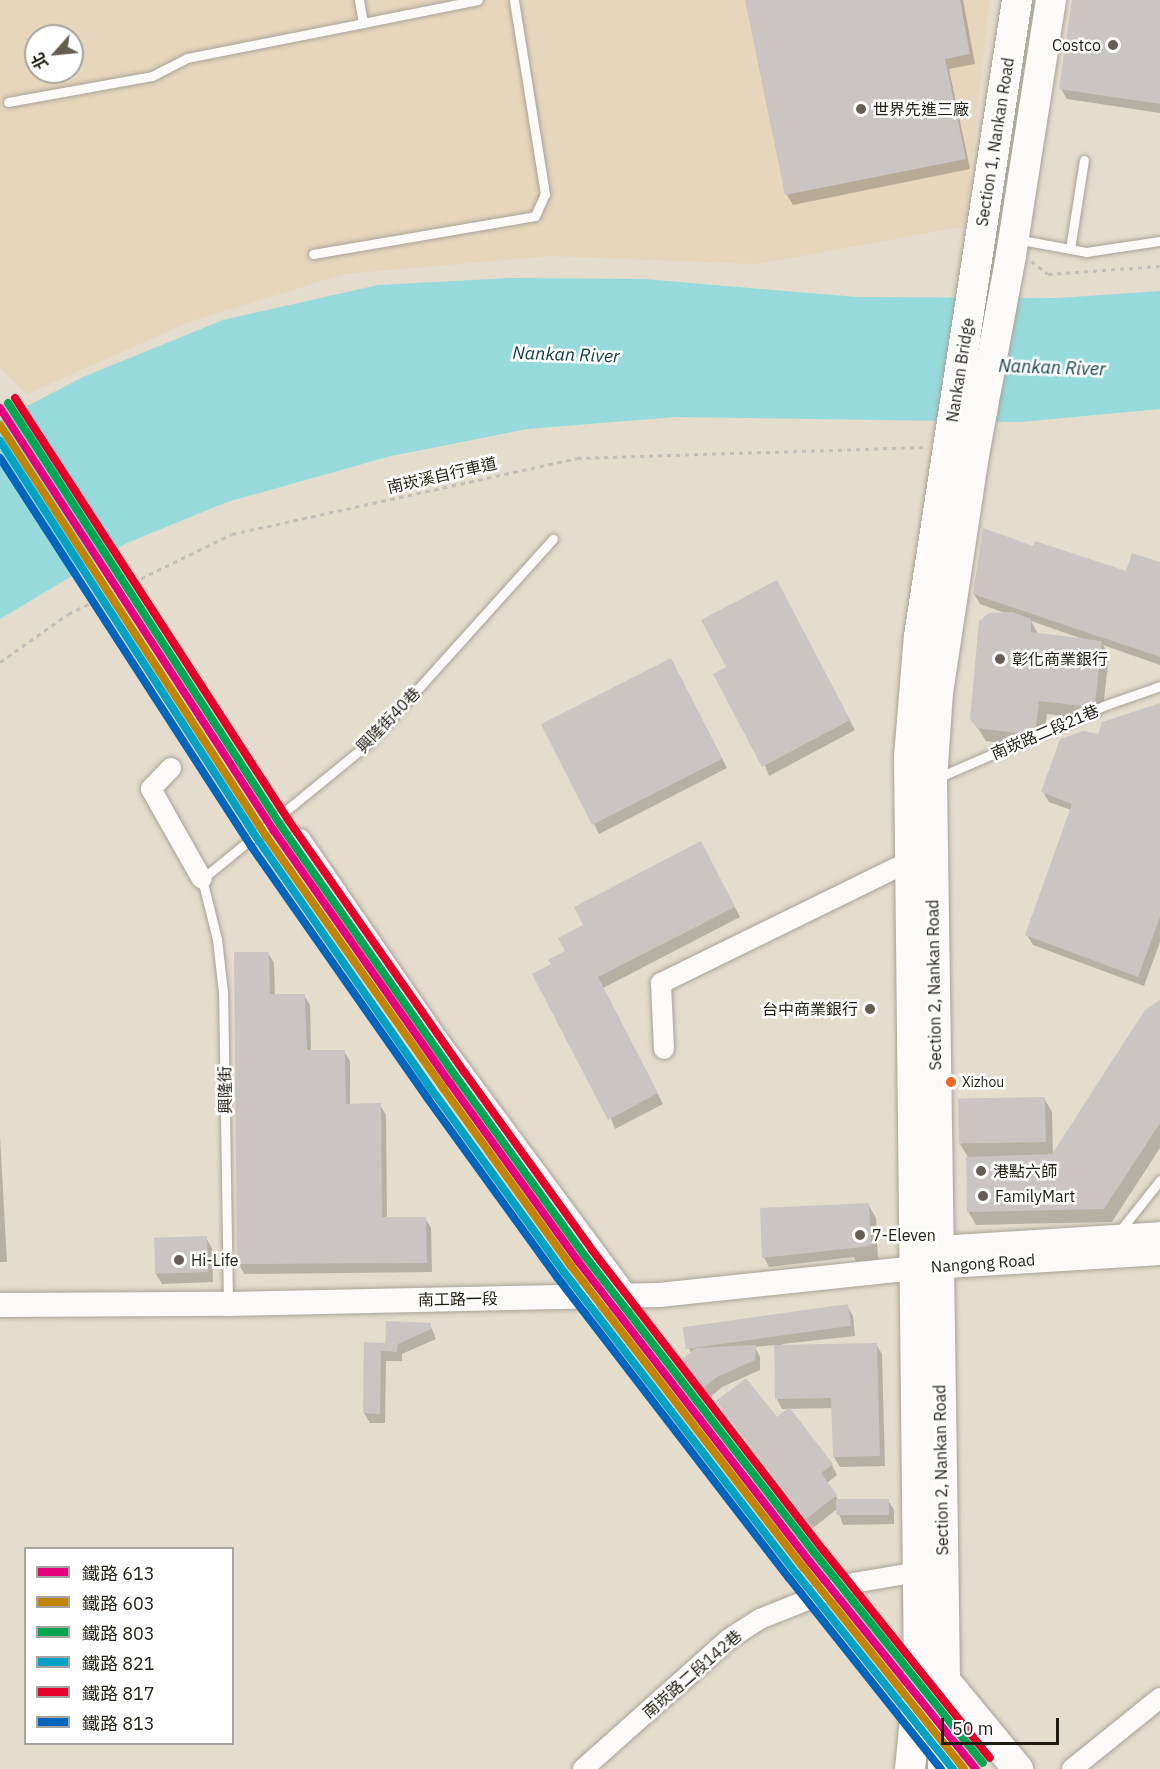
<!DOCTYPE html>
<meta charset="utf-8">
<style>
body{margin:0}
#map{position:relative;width:1160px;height:1769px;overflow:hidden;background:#e4dccd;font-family:"IBM Plex Sans","Noto Sans TC",sans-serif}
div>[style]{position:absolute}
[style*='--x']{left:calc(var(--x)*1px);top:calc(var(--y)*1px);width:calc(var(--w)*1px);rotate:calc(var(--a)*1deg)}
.built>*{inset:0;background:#e5d6bc}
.water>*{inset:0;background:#97dadc}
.shadow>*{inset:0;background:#0003}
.building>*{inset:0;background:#cac4c3;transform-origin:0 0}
.path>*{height:3px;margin-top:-1.5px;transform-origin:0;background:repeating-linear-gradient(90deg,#c3bfba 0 4.5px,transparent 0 9px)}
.roads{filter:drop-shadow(0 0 2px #a8a297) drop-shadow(0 0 2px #a8a297)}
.service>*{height:9px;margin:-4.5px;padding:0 4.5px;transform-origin:4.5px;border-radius:4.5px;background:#fbfaf8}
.minor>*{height:20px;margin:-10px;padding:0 10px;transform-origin:10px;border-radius:10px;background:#fbfaf8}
.tertiary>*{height:24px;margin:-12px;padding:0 12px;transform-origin:12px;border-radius:12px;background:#fbfaf8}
.primary>*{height:30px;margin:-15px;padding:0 15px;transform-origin:15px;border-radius:15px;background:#fbfaf8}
.rail-1>*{height:8px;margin:-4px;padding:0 4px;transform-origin:4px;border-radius:4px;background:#e5007d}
.rail-2>*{height:8px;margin:-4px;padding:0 4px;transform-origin:4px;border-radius:4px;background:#c28404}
.rail-3>*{height:8px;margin:-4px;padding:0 4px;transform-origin:4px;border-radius:4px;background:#00a651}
.rail-4>*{height:8px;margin:-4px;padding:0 4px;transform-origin:4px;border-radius:4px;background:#02a2c5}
.rail-5>*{height:8px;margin:-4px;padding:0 4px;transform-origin:4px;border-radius:4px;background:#e4002b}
.rail-6>*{height:8px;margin:-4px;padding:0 4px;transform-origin:4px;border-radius:4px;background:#0065bd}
.dots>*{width:16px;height:16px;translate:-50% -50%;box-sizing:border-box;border:3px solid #fff;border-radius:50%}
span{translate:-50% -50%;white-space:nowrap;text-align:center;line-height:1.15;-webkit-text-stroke:5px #fff;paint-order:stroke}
.bus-label{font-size:14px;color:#211c11}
.left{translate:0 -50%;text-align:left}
.poi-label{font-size:16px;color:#211c11}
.right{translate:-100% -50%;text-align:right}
.street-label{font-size:16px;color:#211c11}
.water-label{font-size:18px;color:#0b3b40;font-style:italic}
.legend{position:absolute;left:24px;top:1547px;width:210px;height:198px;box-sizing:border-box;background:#fff;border:2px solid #a6a4a0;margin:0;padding:8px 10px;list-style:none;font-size:18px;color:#211c11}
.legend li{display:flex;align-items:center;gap:12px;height:30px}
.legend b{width:30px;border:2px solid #a6a4a0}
.north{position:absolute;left:24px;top:24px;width:60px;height:60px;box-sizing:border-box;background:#fff;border:2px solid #a6a4a0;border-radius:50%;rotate:243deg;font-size:16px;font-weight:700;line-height:24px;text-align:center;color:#211c11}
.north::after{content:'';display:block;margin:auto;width:21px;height:27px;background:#655f53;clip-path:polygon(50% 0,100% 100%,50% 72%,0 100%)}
.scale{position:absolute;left:941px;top:1718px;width:118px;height:27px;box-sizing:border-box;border:3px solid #211c11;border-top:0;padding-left:8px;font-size:18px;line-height:21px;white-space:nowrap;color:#211c11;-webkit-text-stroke:4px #fff;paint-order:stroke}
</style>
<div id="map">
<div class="built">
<div style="clip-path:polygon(evenodd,0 0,989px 0,965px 226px,758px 264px,550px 256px,345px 274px,189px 322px,27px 394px,0 367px,0 0,36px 36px,72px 36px,72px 72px,36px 72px,36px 36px)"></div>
</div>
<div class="water">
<div style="clip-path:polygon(512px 278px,644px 279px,857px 297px,1057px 298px,1160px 291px,1160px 409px,1020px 422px,676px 417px,527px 429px,391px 456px,227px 502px,127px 543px,0 619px,0 420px,83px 377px,223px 320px,378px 285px)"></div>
</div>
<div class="shadow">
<div style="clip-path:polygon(747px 0,963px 0,975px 64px,949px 69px,970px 169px,793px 205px,787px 195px)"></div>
<div style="clip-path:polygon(1074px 0,1160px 0,1160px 113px,1067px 99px,1061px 89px)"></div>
<div style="clip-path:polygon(evenodd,1034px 548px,1127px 573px,1160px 564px,1160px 665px,1103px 645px,1109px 656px,1102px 717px,1098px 720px,1047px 714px,1043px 740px,1031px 747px,986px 741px,972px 719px,1008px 614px,980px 604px,974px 594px,1034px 548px,1031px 621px,1083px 639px,1082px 640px,1038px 634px,1031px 621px)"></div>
<div style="clip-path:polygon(782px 592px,855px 730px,769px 776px,728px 668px)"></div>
<div style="clip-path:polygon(676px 669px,727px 768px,599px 834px,594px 824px)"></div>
<div style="clip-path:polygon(1160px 705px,1160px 942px,1144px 986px,1033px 945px,1027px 935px,1071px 810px,1049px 802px,1043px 792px,1099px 736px)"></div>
<div style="clip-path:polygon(706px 853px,740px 917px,603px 988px,663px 1104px,615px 1129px,553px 965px)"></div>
<div style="clip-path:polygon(268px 953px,274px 963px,275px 995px,304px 995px,310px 1005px,311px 1051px,344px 1051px,350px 1061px,350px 1105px,380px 1105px,386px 1115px,387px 1218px,425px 1218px,431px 1228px,432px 1272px,244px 1274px,239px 1264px,235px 954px)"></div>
<div style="clip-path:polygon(1160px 1002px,1160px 1148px,1112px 1222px,976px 1225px,968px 1211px,968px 1157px,960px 1144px,1044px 1098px,1052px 1112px,1053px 1156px)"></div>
<div style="clip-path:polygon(0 1136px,7px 1262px,0 1262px)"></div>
<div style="clip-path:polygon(868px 1204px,876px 1218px,878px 1260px,856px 1261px,854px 1257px,769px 1267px,764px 1257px)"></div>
<div style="clip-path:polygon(206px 1238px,212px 1248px,213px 1282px,162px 1284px,156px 1274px)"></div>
<div style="clip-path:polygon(847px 1306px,853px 1316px,855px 1336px,782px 1344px,782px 1346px,876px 1344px,882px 1354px,885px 1466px,840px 1467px,834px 1457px,833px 1408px,782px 1409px,777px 1399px,775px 1345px,755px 1347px,760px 1357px,760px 1370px,722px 1387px,708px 1399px,688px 1371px,692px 1354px,686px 1344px)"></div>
<div style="clip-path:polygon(430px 1324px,436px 1339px,402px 1354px,402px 1361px,386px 1361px,385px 1423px,370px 1423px,364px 1413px,366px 1344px,386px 1344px)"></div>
<div style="clip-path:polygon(718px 1401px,777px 1419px,832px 1465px,837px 1475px,827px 1483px,839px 1501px,888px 1500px,894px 1510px,894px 1524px,843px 1525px,837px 1509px,813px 1528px)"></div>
</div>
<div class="building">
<div style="clip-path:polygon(745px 0,960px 0,970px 54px,945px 59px,966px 159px,785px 195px)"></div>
<div style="clip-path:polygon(1072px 0,1160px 0,1160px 104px,1059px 89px)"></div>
<div style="clip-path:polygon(983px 528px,1033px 546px,1035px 541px,1126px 571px,1132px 553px,1160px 562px,1160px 657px,973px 594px)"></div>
<div style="clip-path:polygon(777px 580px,850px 720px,762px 767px,713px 674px,726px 667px,701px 620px)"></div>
<div style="clip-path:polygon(1012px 612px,1031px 619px,1031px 632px,1102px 641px,1095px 703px,1090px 707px,1039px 701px,1036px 727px,1023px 734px,977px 728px,970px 719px,979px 621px,989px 613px)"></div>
<div style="left:671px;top:658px;width:113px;height:146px;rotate:63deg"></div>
<div style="clip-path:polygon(1160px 703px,1160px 917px,1138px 977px,1025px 935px,1072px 804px,1041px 792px,1060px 739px,1083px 731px,1098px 734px,1102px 722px)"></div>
<div style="clip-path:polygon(701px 841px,735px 907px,598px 977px,658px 1093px,608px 1120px,532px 974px,551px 964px,548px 960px,565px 951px,558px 938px,583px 925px,574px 907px)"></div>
<div style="clip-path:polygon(234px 952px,269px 952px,270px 994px,305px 994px,307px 1050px,345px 1050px,346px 1104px,381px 1103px,382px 1217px,426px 1217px,427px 1263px,237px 1264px)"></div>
<div style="clip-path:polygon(1160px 1000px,1160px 1123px,1104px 1209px,967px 1212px,966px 1157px,1052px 1154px,1145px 1010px)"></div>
<div style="left:1045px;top:1097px;width:45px;height:87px;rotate:89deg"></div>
<div style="clip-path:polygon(869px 1203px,871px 1246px,762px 1258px,760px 1208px)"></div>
<div style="left:207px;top:1236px;width:36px;height:53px;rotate:88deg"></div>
<div style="left:848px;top:1304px;width:22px;height:167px;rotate:82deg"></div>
<div style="clip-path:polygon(386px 1321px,431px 1323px,431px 1329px,398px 1344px,397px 1352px,381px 1351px,380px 1414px,363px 1413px,364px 1342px,385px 1343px)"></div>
<div style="clip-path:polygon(877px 1343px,880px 1456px,833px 1457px,831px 1398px,775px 1399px,774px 1345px)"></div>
<div style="clip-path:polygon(756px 1345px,755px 1360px,717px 1377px,701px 1390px,680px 1361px,696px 1348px)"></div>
<div style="clip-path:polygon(746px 1378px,777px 1417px,789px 1407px,833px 1464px,821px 1473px,837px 1495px,806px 1519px,716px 1401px)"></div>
<div style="left:836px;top:1499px;width:53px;height:16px"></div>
</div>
<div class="path">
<div style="--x:1031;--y:261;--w:21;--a:37"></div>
<div style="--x:1048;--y:274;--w:112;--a:-4.1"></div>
<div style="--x:0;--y:662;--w:83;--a:-35.2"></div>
<div style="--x:68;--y:614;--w:182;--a:-26"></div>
<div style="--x:232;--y:534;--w:353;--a:-12.4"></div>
<div style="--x:577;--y:458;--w:348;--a:-1.8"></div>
</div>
<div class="roads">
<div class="service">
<div style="--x:359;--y:0;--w:23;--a:80"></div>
<div style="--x:363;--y:23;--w:117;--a:-11.3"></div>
<div style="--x:8;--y:102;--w:146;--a:-10.2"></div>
<div style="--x:152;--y:76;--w:39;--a:-27"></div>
<div style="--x:187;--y:58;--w:179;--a:-11.2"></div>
<div style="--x:1016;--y:239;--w:71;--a:10.5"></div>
<div style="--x:1086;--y:252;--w:75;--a:-8.5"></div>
<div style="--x:1070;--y:249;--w:90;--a:-81.1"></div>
<div style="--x:313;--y:254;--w:225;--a:-9.7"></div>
<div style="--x:535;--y:216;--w:24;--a:-66"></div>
<div style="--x:545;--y:194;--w:196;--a:-99.1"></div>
<div style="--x:937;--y:778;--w:181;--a:-23.4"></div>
<div style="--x:1103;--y:706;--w:60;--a:-19.3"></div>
<div style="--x:1119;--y:1232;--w:66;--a:-51.7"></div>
<div style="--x:228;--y:1304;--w:312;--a:-90.9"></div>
<div style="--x:223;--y:992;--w:53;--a:-96.5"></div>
<div style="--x:217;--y:939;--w:62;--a:-104"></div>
<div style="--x:202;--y:879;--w:218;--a:-39.2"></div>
<div style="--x:371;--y:741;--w:272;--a:-48"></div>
</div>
<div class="minor">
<div style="--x:171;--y:768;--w:29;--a:134"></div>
<div style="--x:151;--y:789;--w:103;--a:60.5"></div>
<div style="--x:300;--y:839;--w:242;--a:55.5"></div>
<div style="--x:437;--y:1038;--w:321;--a:53.5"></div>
<div style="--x:664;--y:1049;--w:66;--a:-92.6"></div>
<div style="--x:661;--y:983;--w:277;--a:-26.1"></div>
<div style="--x:583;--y:1769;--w:195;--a:-41.7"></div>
<div style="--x:729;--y:1639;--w:37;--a:-33"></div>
<div style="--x:760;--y:1619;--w:94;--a:-21.9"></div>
<div style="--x:847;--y:1584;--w:72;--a:-9.6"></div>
<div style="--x:1072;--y:1769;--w:113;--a:-38.9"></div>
</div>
<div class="tertiary">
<div style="--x:926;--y:1259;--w:17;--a:-40"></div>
<div style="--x:939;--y:1248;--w:221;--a:-3.6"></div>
<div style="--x:0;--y:1305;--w:228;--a:-0.3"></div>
<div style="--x:228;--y:1304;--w:431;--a:-1.2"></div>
<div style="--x:659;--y:1295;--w:257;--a:-6"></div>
<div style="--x:915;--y:1268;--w:245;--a:-3.5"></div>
</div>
<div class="primary">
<div style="--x:938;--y:1672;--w:126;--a:50.5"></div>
<div style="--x:910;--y:1769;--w:90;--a:-84.3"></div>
<div style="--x:919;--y:1679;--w:922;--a:-90.62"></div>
<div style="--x:909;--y:757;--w:121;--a:-85.3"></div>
<div style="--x:919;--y:636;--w:644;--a:-81.24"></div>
<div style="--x:943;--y:1769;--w:91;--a:-88.7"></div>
<div style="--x:945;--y:1678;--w:898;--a:-90.83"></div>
<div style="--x:932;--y:780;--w:87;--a:-86.1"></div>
<div style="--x:938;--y:693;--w:241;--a:-81.4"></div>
<div style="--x:974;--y:455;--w:203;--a:-79.5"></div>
<div style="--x:1011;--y:255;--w:258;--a:-81.1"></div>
</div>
</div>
<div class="rail-1">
<div style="--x:0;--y:408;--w:504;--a:57.07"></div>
<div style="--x:274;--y:831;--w:307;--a:55.1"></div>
<div style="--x:450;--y:1083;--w:219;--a:54.3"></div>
<div style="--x:578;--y:1261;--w:380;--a:52.4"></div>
<div style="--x:810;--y:1562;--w:265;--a:51.3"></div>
</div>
<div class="rail-2">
<div style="--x:0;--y:425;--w:490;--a:57.1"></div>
<div style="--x:266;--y:836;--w:308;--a:54.9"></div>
<div style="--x:443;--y:1088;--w:219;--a:54.3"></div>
<div style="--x:571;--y:1266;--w:380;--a:52.4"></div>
<div style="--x:803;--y:1567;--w:258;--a:51.4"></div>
</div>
<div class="rail-3">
<div style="--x:8;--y:403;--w:503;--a:57.16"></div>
<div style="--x:281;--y:826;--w:307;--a:55.1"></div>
<div style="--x:457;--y:1078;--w:219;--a:54.3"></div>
<div style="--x:585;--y:1256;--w:379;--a:52.3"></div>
<div style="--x:817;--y:1556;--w:265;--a:51.3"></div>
</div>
<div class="rail-4">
<div style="--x:0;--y:441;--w:477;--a:57.1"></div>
<div style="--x:259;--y:841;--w:308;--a:55.2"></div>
<div style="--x:435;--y:1094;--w:220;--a:54.1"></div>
<div style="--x:564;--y:1272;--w:380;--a:52.4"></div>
<div style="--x:796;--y:1573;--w:251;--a:51.3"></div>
</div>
<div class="rail-5">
<div style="--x:15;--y:398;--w:504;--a:57.07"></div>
<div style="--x:289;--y:821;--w:307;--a:55.1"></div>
<div style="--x:465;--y:1073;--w:218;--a:54.3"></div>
<div style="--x:592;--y:1250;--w:380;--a:52.4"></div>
<div style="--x:824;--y:1551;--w:265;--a:51.3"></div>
</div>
<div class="rail-6">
<div style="--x:0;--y:458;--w:462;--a:57.1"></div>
<div style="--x:251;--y:846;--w:309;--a:55"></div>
<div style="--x:428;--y:1099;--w:220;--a:54.1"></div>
<div style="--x:557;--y:1277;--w:380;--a:52.4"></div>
<div style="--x:789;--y:1578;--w:244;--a:51.5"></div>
</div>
<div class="dots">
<div style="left:1113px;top:45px;background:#655f53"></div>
<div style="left:861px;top:109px;background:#655f53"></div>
<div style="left:1000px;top:659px;background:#655f53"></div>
<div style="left:870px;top:1009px;background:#655f53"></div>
<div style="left:951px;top:1082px;background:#f26522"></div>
<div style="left:981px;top:1171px;background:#655f53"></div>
<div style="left:983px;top:1196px;background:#655f53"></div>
<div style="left:860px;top:1235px;background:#655f53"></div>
<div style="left:179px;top:1260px;background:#655f53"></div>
</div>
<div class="bus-label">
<span class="left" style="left:962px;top:1082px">Xizhou</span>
</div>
<div class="poi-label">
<span class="right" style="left:1101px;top:45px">Costco</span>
<span class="left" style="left:873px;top:109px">世界先進三廠</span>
<span class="left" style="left:1012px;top:659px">彰化商業銀行</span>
<span class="right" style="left:858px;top:1009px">台中商業銀行</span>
<span class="left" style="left:993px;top:1171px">港點六師</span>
<span class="left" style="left:995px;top:1196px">FamilyMart</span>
<span class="left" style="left:872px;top:1235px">7-Eleven</span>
<span class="left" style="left:191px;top:1260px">Hi-Life</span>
</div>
<div class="street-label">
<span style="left:995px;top:142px;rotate:-81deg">Section 1, Nankan Road</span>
<span style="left:960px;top:370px;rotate:-81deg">Nankan Bridge</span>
<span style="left:442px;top:475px;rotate:-13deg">南崁溪自行車道</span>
<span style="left:388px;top:720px;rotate:-46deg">興隆街40巷</span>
<span style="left:1045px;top:732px;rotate:-23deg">南崁路二段21巷</span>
<span style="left:934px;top:985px;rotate:-91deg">Section 2, Nankan Road</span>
<span style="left:225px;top:1090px;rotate:-91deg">興隆街</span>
<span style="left:983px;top:1263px;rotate:-4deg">Nangong Road</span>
<span style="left:458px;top:1299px;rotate:-1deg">南工路一段</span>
<span style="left:941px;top:1470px;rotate:-91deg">Section 2, Nankan Road</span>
<span style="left:692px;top:1674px;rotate:-41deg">南崁路二段142巷</span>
</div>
<div class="water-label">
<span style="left:566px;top:355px;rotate:2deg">Nankan River</span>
<span style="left:1052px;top:368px;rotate:2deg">Nankan River</span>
</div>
<ul class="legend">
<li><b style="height:8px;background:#e5007d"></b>鐵路 613</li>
<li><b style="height:8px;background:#c28404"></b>鐵路 603</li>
<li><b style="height:8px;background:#00a651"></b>鐵路 803</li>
<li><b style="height:8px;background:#02a2c5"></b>鐵路 821</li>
<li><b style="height:8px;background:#e4002b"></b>鐵路 817</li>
<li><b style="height:8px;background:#0065bd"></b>鐵路 813</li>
</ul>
<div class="north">北</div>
<div class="scale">50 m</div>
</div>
